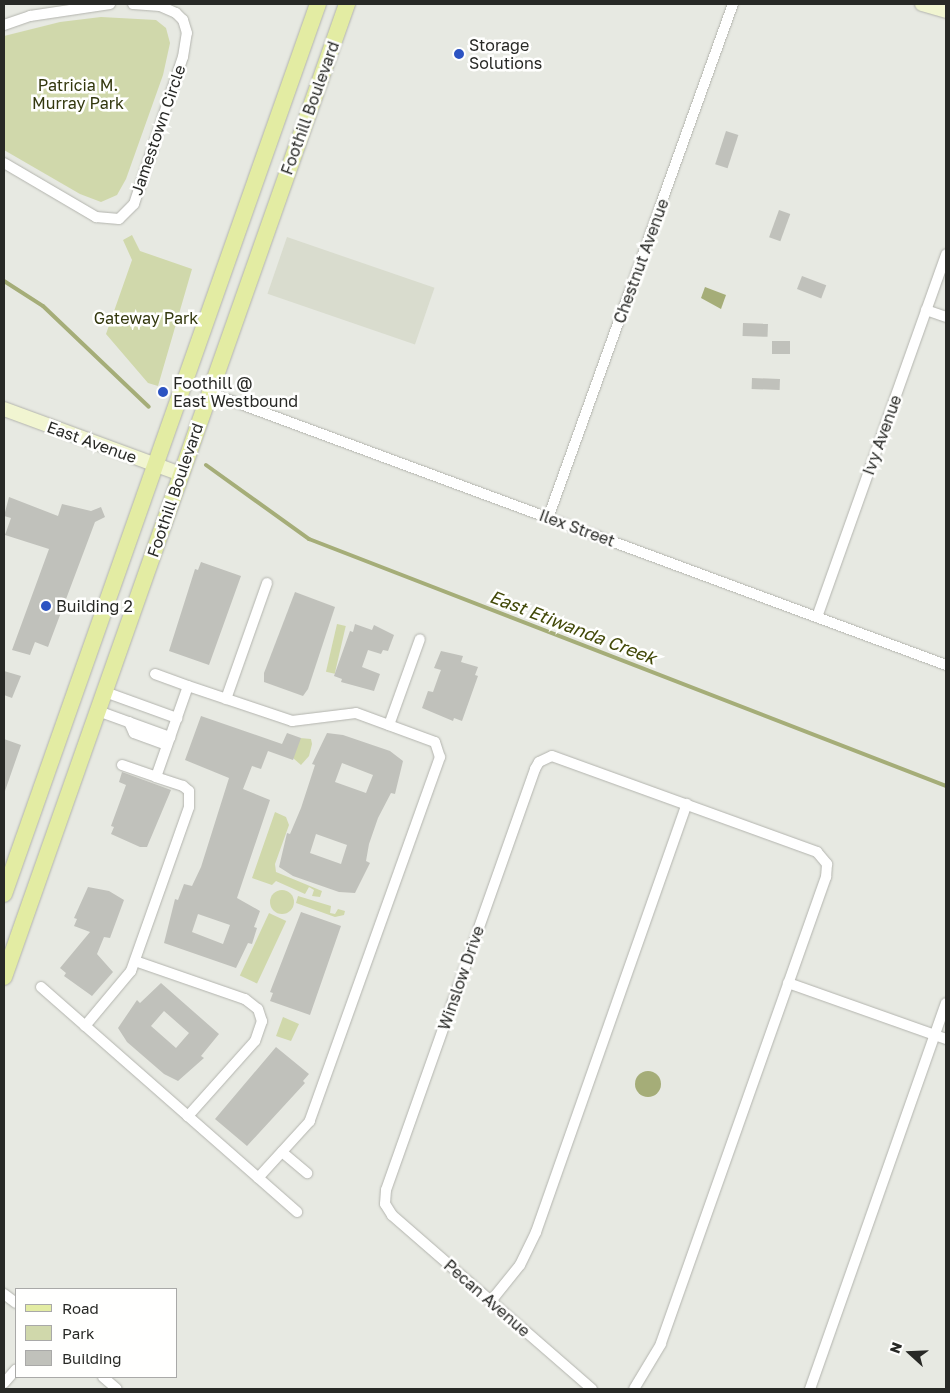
<!DOCTYPE html>
<style>
body{margin:0}
#map{position:relative;width:950px;height:1393px;overflow:hidden;background:#e7e9e2;font-family:"Golos Text",sans-serif}
div>[style]{position:absolute}
[style*='--x']{left:calc(var(--x)*1px);top:calc(var(--y)*1px);width:calc(var(--w)*1px);rotate:calc(var(--a)*1deg)}
.built>*{inset:0;background:#d9dcce;transform-origin:0 0}
.green>*{inset:0;background:#d0d8ab;transform-origin:0 0}
.round{border-radius:50%}
.water>*{inset:0;background:#a5ad78}
.stream>*{height:4px;margin:-2px;padding:0 2px;transform-origin:2px;border-radius:2px;background:#a5ad78}
.building>*{inset:0;background:#c0c1bb;transform-origin:0 0}
.roads{filter:drop-shadow(0 0 1px #b3b4ae) drop-shadow(0 0 1px #b3b4ae)}
.street>*{height:10px;margin:-5px;padding:0 5px;transform-origin:5px;border-radius:5px;background:#fff}
.secondary>*{height:14px;margin:-7px;padding:0 7px;transform-origin:7px;border-radius:7px;background:#f1f5d1}
.primary>*{height:16px;margin:-8px;padding:0 8px;transform-origin:8px;border-radius:8px;background:#e3eca3}
.dots>*{width:14px;height:14px;translate:-50% -50%;box-sizing:border-box;border:2px solid #fffffe;border-radius:50%}
span{translate:-50% -50%;white-space:nowrap;text-align:center;line-height:1.15;-webkit-text-stroke:5px #fffffe;paint-order:stroke}
.poi-label{font-size:16px;color:#282926}
.left{translate:0 -50%;text-align:left}
.park-label{font-size:16px;color:#33380e}
.street-label{font-size:16px;color:#282926}
.water-label{font-size:18px;color:#414807;font-style:italic}
.frame{position:absolute;inset:0;border:5px solid #282926;pointer-events:none}
.legend{position:absolute;left:15px;top:1288px;width:162px;height:90px;box-sizing:border-box;background:#fffffe;border:1px solid #a9a9a8;margin:0;padding:6px 9px;list-style:none;font-size:15px;color:#282926}
.legend li{display:flex;align-items:center;gap:10px;height:25px}
.legend b{width:25px;border:1px solid #a9a9a8}
.north{position:absolute;left:885px;top:1328px;width:50px;height:50px;-webkit-text-stroke:4px #fffffe;paint-order:stroke;rotate:290deg;font-size:14px;font-weight:700;line-height:20px;text-align:center;color:#282926}
.north::after{content:'';display:block;margin:auto;width:18px;height:22px;background:#282926;clip-path:polygon(50% 0,100% 100%,50% 72%,0 100%)}
</style>
<div id="map">
<div class="built">
<div style="left:287px;top:237px;width:156px;height:60px;rotate:19deg"></div>
</div>
<div class="green">
<div style="clip-path:polygon(101px 17px,156px 20px,166px 28px,170px 43px,163px 75px,126px 179px,117px 195px,101px 202px,80px 194px,4px 150px,4px 36px,60px 22px)"></div>
<div style="clip-path:polygon(132px 235px,140px 251px,192px 269px,158px 386px,148px 383px,106px 334px,132px 260px,123px 240px)"></div>
<div style="left:337px;top:624px;width:9px;height:49px;rotate:13deg"></div>
<div style="clip-path:polygon(300px 738px,311px 739px,312px 744px,309px 756px,301px 765px,293px 758px)"></div>
<div style="clip-path:polygon(275px 812px,286px 817px,289px 825px,275px 864px,276px 872px,322px 891px,320px 897px,312px 896px,314px 890px,309px 887px,305px 894px,276px 881px,272px 885px,252px 878px)"></div>
<div class="round" style="left:270px;top:890px;width:24px;height:24px"></div>
<div style="clip-path:polygon(298px 896px,331px 906px,330px 913px,335px 914px,338px 909px,345px 911px,344px 915px,335px 917px,296px 903px)"></div>
<div style="left:269px;top:913px;width:19px;height:69px;rotate:25deg"></div>
<div style="clip-path:polygon(283px 1017px,299px 1024px,291px 1041px,276px 1036px)"></div>
</div>
<div class="water">
<div style="clip-path:polygon(705px 287px,726px 295px,721px 309px,701px 298px)"></div>
<div class="round" style="left:635px;top:1071px;width:26px;height:26px"></div>
</div>
<div class="stream">
<div style="--x:4;--y:281;--w:46;--a:32.7"></div>
<div style="--x:43;--y:306;--w:146;--a:43.6"></div>
<div style="--x:206;--y:465;--w:127;--a:35.7"></div>
<div style="--x:309;--y:539;--w:683;--a:21.19"></div>
</div>
<div class="building">
<div style="left:726px;top:131px;width:13px;height:35px;rotate:18deg"></div>
<div style="left:779px;top:210px;width:12px;height:29px;rotate:20deg"></div>
<div style="left:802px;top:276px;width:26px;height:14px;rotate:21deg"></div>
<div style="left:743px;top:323px;width:25px;height:13px;rotate:2deg"></div>
<div style="left:772px;top:341px;width:18px;height:13px"></div>
<div style="left:752px;top:378px;width:28px;height:11px;rotate:2deg"></div>
<div style="clip-path:polygon(9px 497px,58px 516px,62px 504px,91px 511px,101px 507px,105px 517px,95px 522px,48px 647px,35px 642px,30px 655px,12px 650px,49px 549px,5px 535px,11px 518px,4px 516px)"></div>
<div style="clip-path:polygon(201px 562px,241px 576px,209px 665px,169px 651px,195px 569px,198px 570px)"></div>
<div style="clip-path:polygon(295px 592px,335px 607px,308px 689px,303px 696px,264px 682px,264px 673px)"></div>
<div style="clip-path:polygon(355px 624px,372px 630px,374px 625px,394px 635px,388px 651px,383px 650px,381px 654px,368px 650px,362px 667px,380px 674px,374px 691px,341px 682px,342px 679px,334px 676px,350px 631px,353px 632px)"></div>
<div style="clip-path:polygon(441px 651px,463px 656px,461px 662px,478px 667px,475px 675px,478px 676px,462px 721px,454px 718px,453px 721px,422px 708px,428px 691px,433px 692px,439px 675px,441px 670px,434px 668px)"></div>
<div style="clip-path:polygon(4px 671px,21px 676px,12px 698px,4px 695px)"></div>
<div style="clip-path:polygon(evenodd,201px 716px,282px 744px,287px 733px,301px 738px,293px 760px,268px 751px,261px 769px,252px 766px,243px 789px,270px 800px,237px 898px,260px 911px,254px 927px,257px 928px,252px 944px,248px 943px,236px 968px,164px 943px,175px 899px,178px 900px,184px 884px,192px 886px,201px 867px,229px 778px,185px 760px,201px 716px,198px 914px,230px 925px,223px 944px,192px 932px,198px 914px)"></div>
<div style="clip-path:polygon(evenodd,327px 733px,343px 735px,390px 751px,403px 761px,395px 794px,391px 793px,378px 818px,369px 844px,366px 861px,370px 863px,355px 893px,339px 892px,293px 876px,279px 867px,287px 833px,290px 834px,301px 808px,315px 765px,312px 764px,327px 733px,342px 763px,373px 775px,366px 793px,335px 782px,342px 763px,327px 733px,316px 834px,347px 845px,341px 864px,310px 853px,316px 834px)"></div>
<div style="clip-path:polygon(4px 739px,21px 745px,5px 791px,4px 791px)"></div>
<div style="clip-path:polygon(122px 772px,171px 790px,147px 847px,140px 847px,111px 834px,114px 827px,111px 826px,126px 785px,119px 782px)"></div>
<div style="clip-path:polygon(88px 887px,109px 891px,124px 900px,110px 938px,104px 937px,97px 954px,113px 972px,92px 996px,64px 976px,66px 973px,60px 968px,90px 932px,74px 926px,77px 919px,74px 918px)"></div>
<div style="clip-path:polygon(301px 912px,341px 926px,310px 1015px,270px 1001px,273px 993px,270px 992px)"></div>
<div style="clip-path:polygon(evenodd,161px 983px,219px 1034px,201px 1056px,204px 1058px,178px 1081px,164px 1074px,127px 1042px,118px 1028px,137px 1000px,140px 1003px,161px 983px,164px 1011px,189px 1033px,176px 1048px,151px 1026px,164px 1011px)"></div>
<div style="clip-path:polygon(276px 1047px,309px 1074px,303px 1081px,305px 1083px,247px 1146px,215px 1119px)"></div>
</div>
<div class="roads">
<div class="street">
<div style="--x:4;--y:25;--w:28;--a:-19"></div>
<div style="--x:30;--y:16;--w:81;--a:-8.5"></div>
<div style="--x:4;--y:163;--w:107;--a:30.4"></div>
<div style="--x:96;--y:217;--w:23;--a:5"></div>
<div style="--x:119;--y:219;--w:21;--a:-45"></div>
<div style="--x:134;--y:204;--w:155;--a:-71.6"></div>
<div style="--x:183;--y:57;--w:24;--a:-81"></div>
<div style="--x:187;--y:33;--w:14;--a:-107"></div>
<div style="--x:183;--y:20;--w:10;--a:-135"></div>
<div style="--x:176;--y:13;--w:17;--a:-156"></div>
<div style="--x:160;--y:6;--w:27;--a:-176"></div>
<div style="--x:926;--y:310;--w:21;--a:19"></div>
<div style="--x:208;--y:392;--w:787;--a:20.3"></div>
<div style="--x:548;--y:518;--w:546;--a:-70.21"></div>
<div style="--x:817;--y:617;--w:385;--a:-70.4"></div>
<div style="--x:155;--y:674;--w:35;--a:20"></div>
<div style="--x:105;--y:692;--w:77;--a:19.9"></div>
<div style="--x:226;--y:699;--w:123;--a:-70.5"></div>
<div style="--x:98;--y:711;--w:77;--a:19.9"></div>
<div style="--x:129;--y:722;--w:12;--a:66"></div>
<div style="--x:134;--y:733;--w:35;--a:20"></div>
<div style="--x:389;--y:725;--w:91;--a:-70.2"></div>
<div style="--x:122;--y:765;--w:36;--a:19"></div>
<div style="--x:135;--y:961;--w:116;--a:19.1"></div>
<div style="--x:245;--y:999;--w:16;--a:38"></div>
<div style="--x:258;--y:1009;--w:13;--a:72"></div>
<div style="--x:262;--y:1021;--w:21;--a:109"></div>
<div style="--x:255;--y:1041;--w:101;--a:131.8"></div>
<div style="--x:788;--y:983;--w:168;--a:19.5"></div>
<div style="--x:41;--y:987;--w:341;--a:41.3"></div>
<div style="--x:85;--y:1026;--w:72;--a:-50.1"></div>
<div style="--x:131;--y:971;--w:174;--a:-70.5"></div>
<div style="--x:189;--y:807;--w:16;--a:-90"></div>
<div style="--x:189;--y:791;--w:8;--a:-140"></div>
<div style="--x:183;--y:786;--w:28;--a:-162"></div>
<div style="--x:156;--y:777;--w:96;--a:-70.6"></div>
<div style="--x:188;--y:686;--w:110;--a:18.6"></div>
<div style="--x:292;--y:721;--w:64;--a:-7.1"></div>
<div style="--x:356;--y:713;--w:84;--a:20.2"></div>
<div style="--x:435;--y:742;--w:16;--a:72"></div>
<div style="--x:440;--y:757;--w:387;--a:109.7"></div>
<div style="--x:310;--y:1121;--w:77;--a:132.4"></div>
<div style="--x:282;--y:1152;--w:33;--a:40"></div>
<div style="--x:4;--y:1294;--w:15;--a:37"></div>
<div style="--x:491;--y:1301;--w:46;--a:-51.1"></div>
<div style="--x:520;--y:1265;--w:37;--a:-64"></div>
<div style="--x:536;--y:1232;--w:454;--a:-70.6"></div>
<div style="--x:103;--y:1377;--w:18;--a:41"></div>
<div style="--x:4;--y:1383;--w:18;--a:-49"></div>
<div style="--x:592;--y:1389;--w:265;--a:-139"></div>
<div style="--x:392;--y:1215;--w:13;--a:-122"></div>
<div style="--x:385;--y:1204;--w:14;--a:-86"></div>
<div style="--x:386;--y:1190;--w:447;--a:-70.5"></div>
<div style="--x:535;--y:769;--w:8;--a:-60"></div>
<div style="--x:539;--y:762;--w:14;--a:-25"></div>
<div style="--x:552;--y:756;--w:282;--a:19.9"></div>
<div style="--x:817;--y:852;--w:16;--a:50"></div>
<div style="--x:827;--y:864;--w:13;--a:94"></div>
<div style="--x:826;--y:877;--w:495;--a:109.5"></div>
<div style="--x:661;--y:1344;--w:52;--a:121"></div>
<div style="--x:810;--y:1389;--w:409;--a:-70.6"></div>
</div>
<div class="secondary">
<div style="--x:922;--y:4;--w:25;--a:16"></div>
<div style="--x:4;--y:409;--w:189;--a:20.2"></div>
</div>
<div class="primary">
<div style="--x:4;--y:894;--w:944;--a:-70.57"></div>
<div style="--x:4;--y:977;--w:1032;--a:-70.58"></div>
</div>
</div>
<div class="dots">
<div style="left:459px;top:54px;background:#2c53c2"></div>
<div style="left:163px;top:392px;background:#2c53c2"></div>
<div style="left:46px;top:606px;background:#2c53c2"></div>
</div>
<div class="poi-label">
<span class="left" style="left:469px;top:54px">Storage<br>Solutions</span>
<span class="left" style="left:173px;top:392px">Foothill @<br>East Westbound</span>
<span class="left" style="left:56px;top:606px">Building 2</span>
</div>
<div class="park-label">
<span style="left:78px;top:94px">Patricia M.<br>Murray Park</span>
<span style="left:146px;top:318px">Gateway Park</span>
</div>
<div class="street-label">
<span style="left:310px;top:108px;rotate:-70deg">Foothill Boulevard</span>
<span style="left:158px;top:130px;rotate:-71deg">Jamestown Circle</span>
<span style="left:641px;top:261px;rotate:-70deg">Chestnut Avenue</span>
<span style="left:882px;top:435px;rotate:-70deg">Ivy Avenue</span>
<span style="left:92px;top:442px;rotate:20deg">East Avenue</span>
<span style="left:175px;top:490px;rotate:-71deg">Foothill Boulevard</span>
<span style="left:577px;top:528px;rotate:20deg">Ilex Street</span>
<span style="left:461px;top:978px;rotate:-71deg">Winslow Drive</span>
<span style="left:487px;top:1298px;rotate:41deg">Pecan Avenue</span>
</div>
<div class="water-label">
<span style="left:573px;top:627px;rotate:21deg">East Etiwanda Creek</span>
</div>
<div class="frame"></div>
<ul class="legend">
<li><b style="height:6px;background:#e3eca3"></b>Road</li>
<li><b style="height:14px;background:#d0d8ab"></b>Park</li>
<li><b style="height:14px;background:#c0c1bb"></b>Building</li>
</ul>
<div class="north">N</div>
</div>
